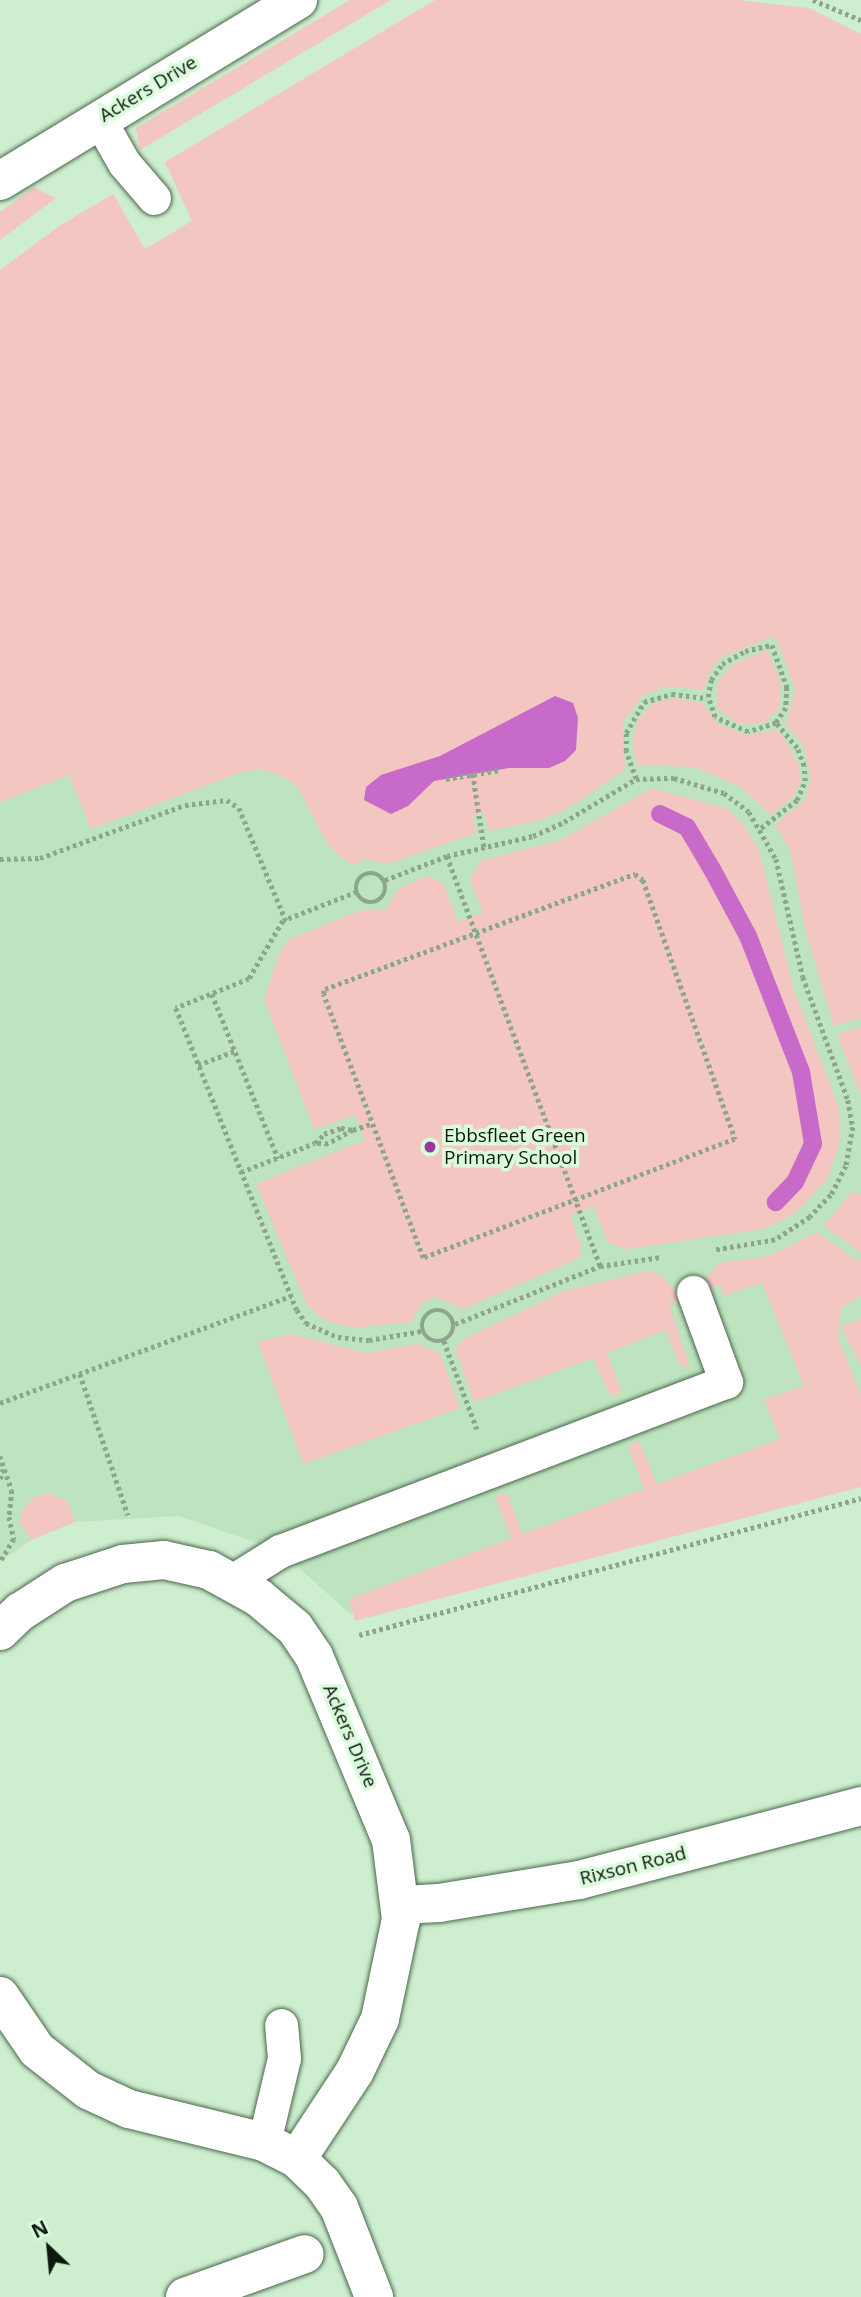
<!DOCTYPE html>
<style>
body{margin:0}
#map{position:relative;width:861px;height:2297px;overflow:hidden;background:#ceefcf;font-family:"Open Sans",sans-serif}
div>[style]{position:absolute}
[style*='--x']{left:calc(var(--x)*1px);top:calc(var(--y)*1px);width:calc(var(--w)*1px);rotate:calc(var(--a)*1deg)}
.built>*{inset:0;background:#bee4bf}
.green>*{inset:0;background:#f4c6c1}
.water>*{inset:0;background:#c76aca}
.stream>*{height:18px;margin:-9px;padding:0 9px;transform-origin:9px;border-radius:9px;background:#c76aca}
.path>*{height:4.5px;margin-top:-2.25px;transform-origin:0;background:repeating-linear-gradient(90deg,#8ca68d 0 3.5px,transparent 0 7px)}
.path>.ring{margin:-2.25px;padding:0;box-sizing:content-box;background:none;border:4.5px solid #8ca68d;border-radius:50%}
.roads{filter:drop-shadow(0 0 2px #4a664b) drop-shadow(0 0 2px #4a664b)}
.lane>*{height:33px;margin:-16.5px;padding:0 16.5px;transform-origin:16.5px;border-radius:16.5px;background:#fff}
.street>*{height:38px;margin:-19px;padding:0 19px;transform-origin:19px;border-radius:19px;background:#fff}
.dots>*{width:19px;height:19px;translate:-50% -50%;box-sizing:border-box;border:4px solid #dbfcdc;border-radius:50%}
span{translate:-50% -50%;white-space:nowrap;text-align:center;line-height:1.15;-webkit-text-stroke:7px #dbfcdc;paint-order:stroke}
.street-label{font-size:19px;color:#0e1a0f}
.poi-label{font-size:19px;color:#0e1a0f}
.left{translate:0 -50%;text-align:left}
.north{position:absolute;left:14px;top:2213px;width:70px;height:70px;-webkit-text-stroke:5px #dbfcdc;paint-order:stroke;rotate:334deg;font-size:19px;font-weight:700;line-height:28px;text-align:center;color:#0e1a0f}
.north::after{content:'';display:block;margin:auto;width:24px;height:32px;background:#0e1a0f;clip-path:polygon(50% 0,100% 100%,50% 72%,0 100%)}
</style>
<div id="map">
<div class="built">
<div style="clip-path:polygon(0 362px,756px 568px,861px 811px,861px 1484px,350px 1614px,280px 1551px,179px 1516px,75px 1522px,31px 1540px,0 1562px)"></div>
</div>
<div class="green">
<div style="clip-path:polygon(350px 0,391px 0,140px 150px,136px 128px)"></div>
<div style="clip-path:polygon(435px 0,738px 0,809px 8px,861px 34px,861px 1018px,834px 1026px,805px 929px,791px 853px,775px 824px,804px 801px,811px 780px,804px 746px,786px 725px,795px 688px,775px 636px,722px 657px,711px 670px,703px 690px,668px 686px,643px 695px,623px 722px,625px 770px,567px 809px,541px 820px,489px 831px,484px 812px,473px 816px,477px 833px,387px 864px,366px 859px,354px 865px,342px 858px,327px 843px,298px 788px,284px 777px,261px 769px,245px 771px,91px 829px,69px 775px,0 802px,0 270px,59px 226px,113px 194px,145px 249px,192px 221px,165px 162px)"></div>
<div style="clip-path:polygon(34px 187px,56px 198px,0 240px,0 212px)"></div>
<div style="clip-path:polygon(767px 650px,781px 681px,779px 709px,764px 723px,737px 723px,717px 708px,718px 682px,734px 663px)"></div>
<div style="clip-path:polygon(674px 698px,702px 703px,718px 724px,747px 735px,779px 730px,799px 765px,801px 781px,794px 796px,771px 815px,741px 787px,695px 767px,637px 765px,632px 741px,638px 720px,653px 703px)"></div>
<div style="clip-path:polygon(652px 788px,726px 808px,743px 824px,759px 850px,793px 987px,840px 1111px,840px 1143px,827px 1180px,793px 1215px,764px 1229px,626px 1249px,608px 1243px,594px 1207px,570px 1215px,581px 1246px,579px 1258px,464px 1309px,434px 1297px,421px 1305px,411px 1322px,352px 1328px,324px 1320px,307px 1305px,256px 1184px,365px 1140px,355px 1115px,314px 1129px,264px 999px,280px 953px,290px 939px,359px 911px,387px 909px,399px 888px,427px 876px,443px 883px,458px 922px,483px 913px,470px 880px,480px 861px,561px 840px)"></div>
<div style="clip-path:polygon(861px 1027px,861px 1096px,837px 1034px)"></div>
<div style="clip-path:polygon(852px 1191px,861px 1195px,861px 1253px,824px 1226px)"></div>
<div style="clip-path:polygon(817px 1232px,857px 1261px,861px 1257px,861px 1296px,841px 1308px,838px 1338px,861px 1395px,861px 1487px,355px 1621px,349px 1599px,511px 1538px,495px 1497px,507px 1492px,522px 1534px,644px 1489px,628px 1446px,639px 1441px,657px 1484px,780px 1439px,764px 1399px,804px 1386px,762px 1283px,724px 1296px,720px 1285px,705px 1290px,704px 1279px,720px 1263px,769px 1256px)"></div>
<div style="clip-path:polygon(647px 1271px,661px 1275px,677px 1293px,680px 1301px,669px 1304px,690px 1368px,680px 1365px,666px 1330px,607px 1353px,622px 1392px,611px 1397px,593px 1358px,474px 1402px,455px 1348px,464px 1339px,564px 1291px)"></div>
<div style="clip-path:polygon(861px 1318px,861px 1366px,841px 1327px)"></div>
<div style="clip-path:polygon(291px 1334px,365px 1353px,418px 1344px,440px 1353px,460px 1408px,303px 1464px,258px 1342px)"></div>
<div style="clip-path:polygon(48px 1493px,67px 1501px,75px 1522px,31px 1540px,20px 1523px,22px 1511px,33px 1498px)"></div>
</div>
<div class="water">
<div style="clip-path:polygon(555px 696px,573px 703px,578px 718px,576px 750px,565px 761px,549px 768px,509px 768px,434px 781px,408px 806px,391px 814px,364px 800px,366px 787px,381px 775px,440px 756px)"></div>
</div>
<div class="stream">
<div style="--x:660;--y:814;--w:30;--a:26"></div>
<div style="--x:687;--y:827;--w:51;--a:59.4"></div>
<div style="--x:713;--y:871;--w:74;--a:61.7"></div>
<div style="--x:748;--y:936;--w:146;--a:68.7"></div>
<div style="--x:801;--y:1072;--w:73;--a:80.5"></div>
<div style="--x:813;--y:1144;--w:42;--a:115.3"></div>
<div style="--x:795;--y:1182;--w:28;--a:134"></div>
</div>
<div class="path">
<div style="--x:813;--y:0;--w:52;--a:22.6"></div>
<div style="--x:473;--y:774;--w:74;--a:81.4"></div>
<div style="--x:446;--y:779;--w:55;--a:-9.5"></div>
<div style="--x:636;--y:779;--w:30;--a:-110"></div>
<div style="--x:626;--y:751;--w:18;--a:-90"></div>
<div style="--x:626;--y:733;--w:36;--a:-60"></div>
<div style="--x:644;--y:702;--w:29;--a:-16"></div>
<div style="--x:672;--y:694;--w:35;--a:7"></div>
<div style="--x:761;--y:828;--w:46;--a:-37.9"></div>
<div style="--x:797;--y:800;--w:21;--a:-67"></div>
<div style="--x:805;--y:781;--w:15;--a:-94"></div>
<div style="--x:804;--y:766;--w:19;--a:-111"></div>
<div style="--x:797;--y:748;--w:33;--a:-130"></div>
<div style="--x:776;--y:723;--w:29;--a:162"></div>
<div style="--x:748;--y:732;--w:36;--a:-156"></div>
<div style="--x:715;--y:717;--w:21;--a:-109"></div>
<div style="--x:708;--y:697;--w:17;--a:-80"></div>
<div style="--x:711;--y:680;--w:19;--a:-55"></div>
<div style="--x:722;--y:664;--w:26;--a:-29"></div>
<div style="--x:745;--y:651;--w:28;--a:-13"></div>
<div style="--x:772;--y:645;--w:45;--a:70.3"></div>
<div style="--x:787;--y:687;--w:21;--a:93"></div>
<div style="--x:786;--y:708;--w:18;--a:124"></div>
<div style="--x:447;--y:856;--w:438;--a:69.5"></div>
<div style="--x:0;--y:859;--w:40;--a:-1.4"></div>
<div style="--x:40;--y:858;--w:154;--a:-20.1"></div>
<div style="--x:185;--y:805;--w:42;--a:-6.8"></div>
<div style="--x:227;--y:800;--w:14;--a:34"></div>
<div style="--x:239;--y:808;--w:122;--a:67.4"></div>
<div class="ring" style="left:356px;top:873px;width:25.5px;height:25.5px"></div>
<div style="--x:635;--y:874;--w:10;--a:37"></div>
<div style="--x:643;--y:880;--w:275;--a:70.4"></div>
<div style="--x:735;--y:1139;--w:334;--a:159.1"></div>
<div style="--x:423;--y:1258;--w:282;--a:-110.7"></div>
<div style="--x:323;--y:994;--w:5;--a:-68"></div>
<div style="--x:325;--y:989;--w:331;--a:-20.4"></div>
<div style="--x:385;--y:880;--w:66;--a:-21.2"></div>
<div style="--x:447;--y:856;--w:88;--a:-13.1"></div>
<div style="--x:533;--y:836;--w:34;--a:-24"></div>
<div style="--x:564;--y:822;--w:84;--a:-30.8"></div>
<div style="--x:636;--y:779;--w:38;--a:-2"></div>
<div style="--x:674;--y:778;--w:52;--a:16.7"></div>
<div style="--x:724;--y:793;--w:31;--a:37"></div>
<div style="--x:749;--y:812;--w:54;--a:60.1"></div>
<div style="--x:776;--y:859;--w:121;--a:77.1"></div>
<div style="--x:803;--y:977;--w:131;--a:69.9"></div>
<div style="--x:848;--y:1100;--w:27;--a:80"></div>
<div style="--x:853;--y:1127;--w:40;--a:100"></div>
<div style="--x:846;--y:1166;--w:33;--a:117"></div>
<div style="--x:831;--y:1195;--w:30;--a:134"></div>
<div style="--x:810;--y:1217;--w:42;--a:146.7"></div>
<div style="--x:775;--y:1240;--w:61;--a:170.5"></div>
<div style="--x:357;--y:892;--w:79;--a:158.6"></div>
<div style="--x:283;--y:921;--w:67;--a:120.4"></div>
<div style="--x:249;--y:979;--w:79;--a:158.3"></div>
<div style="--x:176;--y:1008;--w:325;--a:68.2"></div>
<div style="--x:297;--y:1310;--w:16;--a:55"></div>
<div style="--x:306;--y:1323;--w:35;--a:24"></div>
<div style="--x:338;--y:1337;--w:31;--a:6"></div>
<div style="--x:369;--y:1340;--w:54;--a:-9.6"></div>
<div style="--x:212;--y:994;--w:177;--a:68.1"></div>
<div style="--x:198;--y:1065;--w:40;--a:-21"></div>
<div style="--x:341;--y:1128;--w:12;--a:9"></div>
<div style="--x:353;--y:1130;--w:29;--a:151"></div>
<div style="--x:328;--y:1144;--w:13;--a:-176"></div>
<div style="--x:315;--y:1143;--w:13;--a:-45"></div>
<div style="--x:324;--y:1134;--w:18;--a:-19"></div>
<div style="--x:353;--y:1130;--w:18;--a:-19"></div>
<div style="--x:241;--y:1172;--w:79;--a:-21.4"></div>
<div class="ring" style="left:422px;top:1310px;width:27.5px;height:27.5px"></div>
<div style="--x:455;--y:1324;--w:156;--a:-21.8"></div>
<div style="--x:600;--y:1266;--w:62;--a:-8.4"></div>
<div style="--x:444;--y:1341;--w:94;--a:69.4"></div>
<div style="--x:80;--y:1374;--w:149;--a:71.2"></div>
<div style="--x:0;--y:1403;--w:310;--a:-20.2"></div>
<div style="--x:0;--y:1456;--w:36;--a:71"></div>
<div style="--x:12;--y:1490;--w:27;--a:96"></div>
<div style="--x:9;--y:1517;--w:23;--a:77"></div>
<div style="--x:14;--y:1539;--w:27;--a:121"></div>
<div style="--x:0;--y:1479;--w:13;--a:-72"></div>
<div style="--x:359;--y:1635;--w:520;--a:-15.26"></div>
</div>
<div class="roads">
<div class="lane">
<div style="--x:99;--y:119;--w:51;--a:60.4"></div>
<div style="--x:124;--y:163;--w:46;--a:49.4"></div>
<div style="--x:232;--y:1581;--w:57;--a:-32"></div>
<div style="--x:280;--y:1551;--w:477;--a:-20.8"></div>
<div style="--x:726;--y:1382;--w:96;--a:-110.1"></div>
<div style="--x:264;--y:2142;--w:86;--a:-76.6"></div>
<div style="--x:284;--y:2058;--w:33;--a:-95"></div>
</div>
<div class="street">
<div style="--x:0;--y:181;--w:349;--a:-31.3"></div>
<div style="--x:0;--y:1631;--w:28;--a:-44"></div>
<div style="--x:20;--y:1612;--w:54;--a:-32.8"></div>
<div style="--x:65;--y:1583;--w:61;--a:-18.1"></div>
<div style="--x:123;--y:1564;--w:41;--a:-5.6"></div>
<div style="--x:164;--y:1560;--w:46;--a:12.5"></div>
<div style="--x:209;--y:1570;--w:56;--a:28.9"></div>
<div style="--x:258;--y:1597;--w:48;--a:40"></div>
<div style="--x:295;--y:1628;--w:34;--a:56"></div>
<div style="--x:314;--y:1656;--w:199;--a:67.3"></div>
<div style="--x:391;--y:1840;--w:80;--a:82.8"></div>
<div style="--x:401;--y:1919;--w:102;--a:101.9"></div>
<div style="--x:380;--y:2019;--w:58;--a:115.7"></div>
<div style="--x:355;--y:2071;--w:105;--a:123.4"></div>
<div style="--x:401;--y:1905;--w:38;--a:-3"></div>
<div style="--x:439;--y:1903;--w:142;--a:-9.3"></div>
<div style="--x:579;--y:1880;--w:292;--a:-14.7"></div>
<div style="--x:0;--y:1996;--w:65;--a:55.6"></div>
<div style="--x:37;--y:2050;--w:65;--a:38.1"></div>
<div style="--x:88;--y:2090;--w:45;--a:24.9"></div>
<div style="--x:129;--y:2109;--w:139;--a:13.7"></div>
<div style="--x:264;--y:2142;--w:37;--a:27"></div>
<div style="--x:297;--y:2159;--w:35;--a:44"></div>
<div style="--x:322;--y:2183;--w:29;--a:55"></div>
<div style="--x:339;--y:2207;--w:97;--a:68.7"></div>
<div style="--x:185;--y:2297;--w:127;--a:-19.7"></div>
</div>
</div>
<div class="dots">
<div style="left:430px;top:1147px;background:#9a379e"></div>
</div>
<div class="street-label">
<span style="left:148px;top:89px;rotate:-31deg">Ackers Drive</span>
<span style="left:350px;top:1736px;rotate:67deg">Ackers Drive</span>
<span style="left:633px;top:1866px;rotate:-14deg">Rixson Road</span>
</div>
<div class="poi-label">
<span class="left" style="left:444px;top:1147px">Ebbsfleet Green<br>Primary School</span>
</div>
<div class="north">N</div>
</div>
